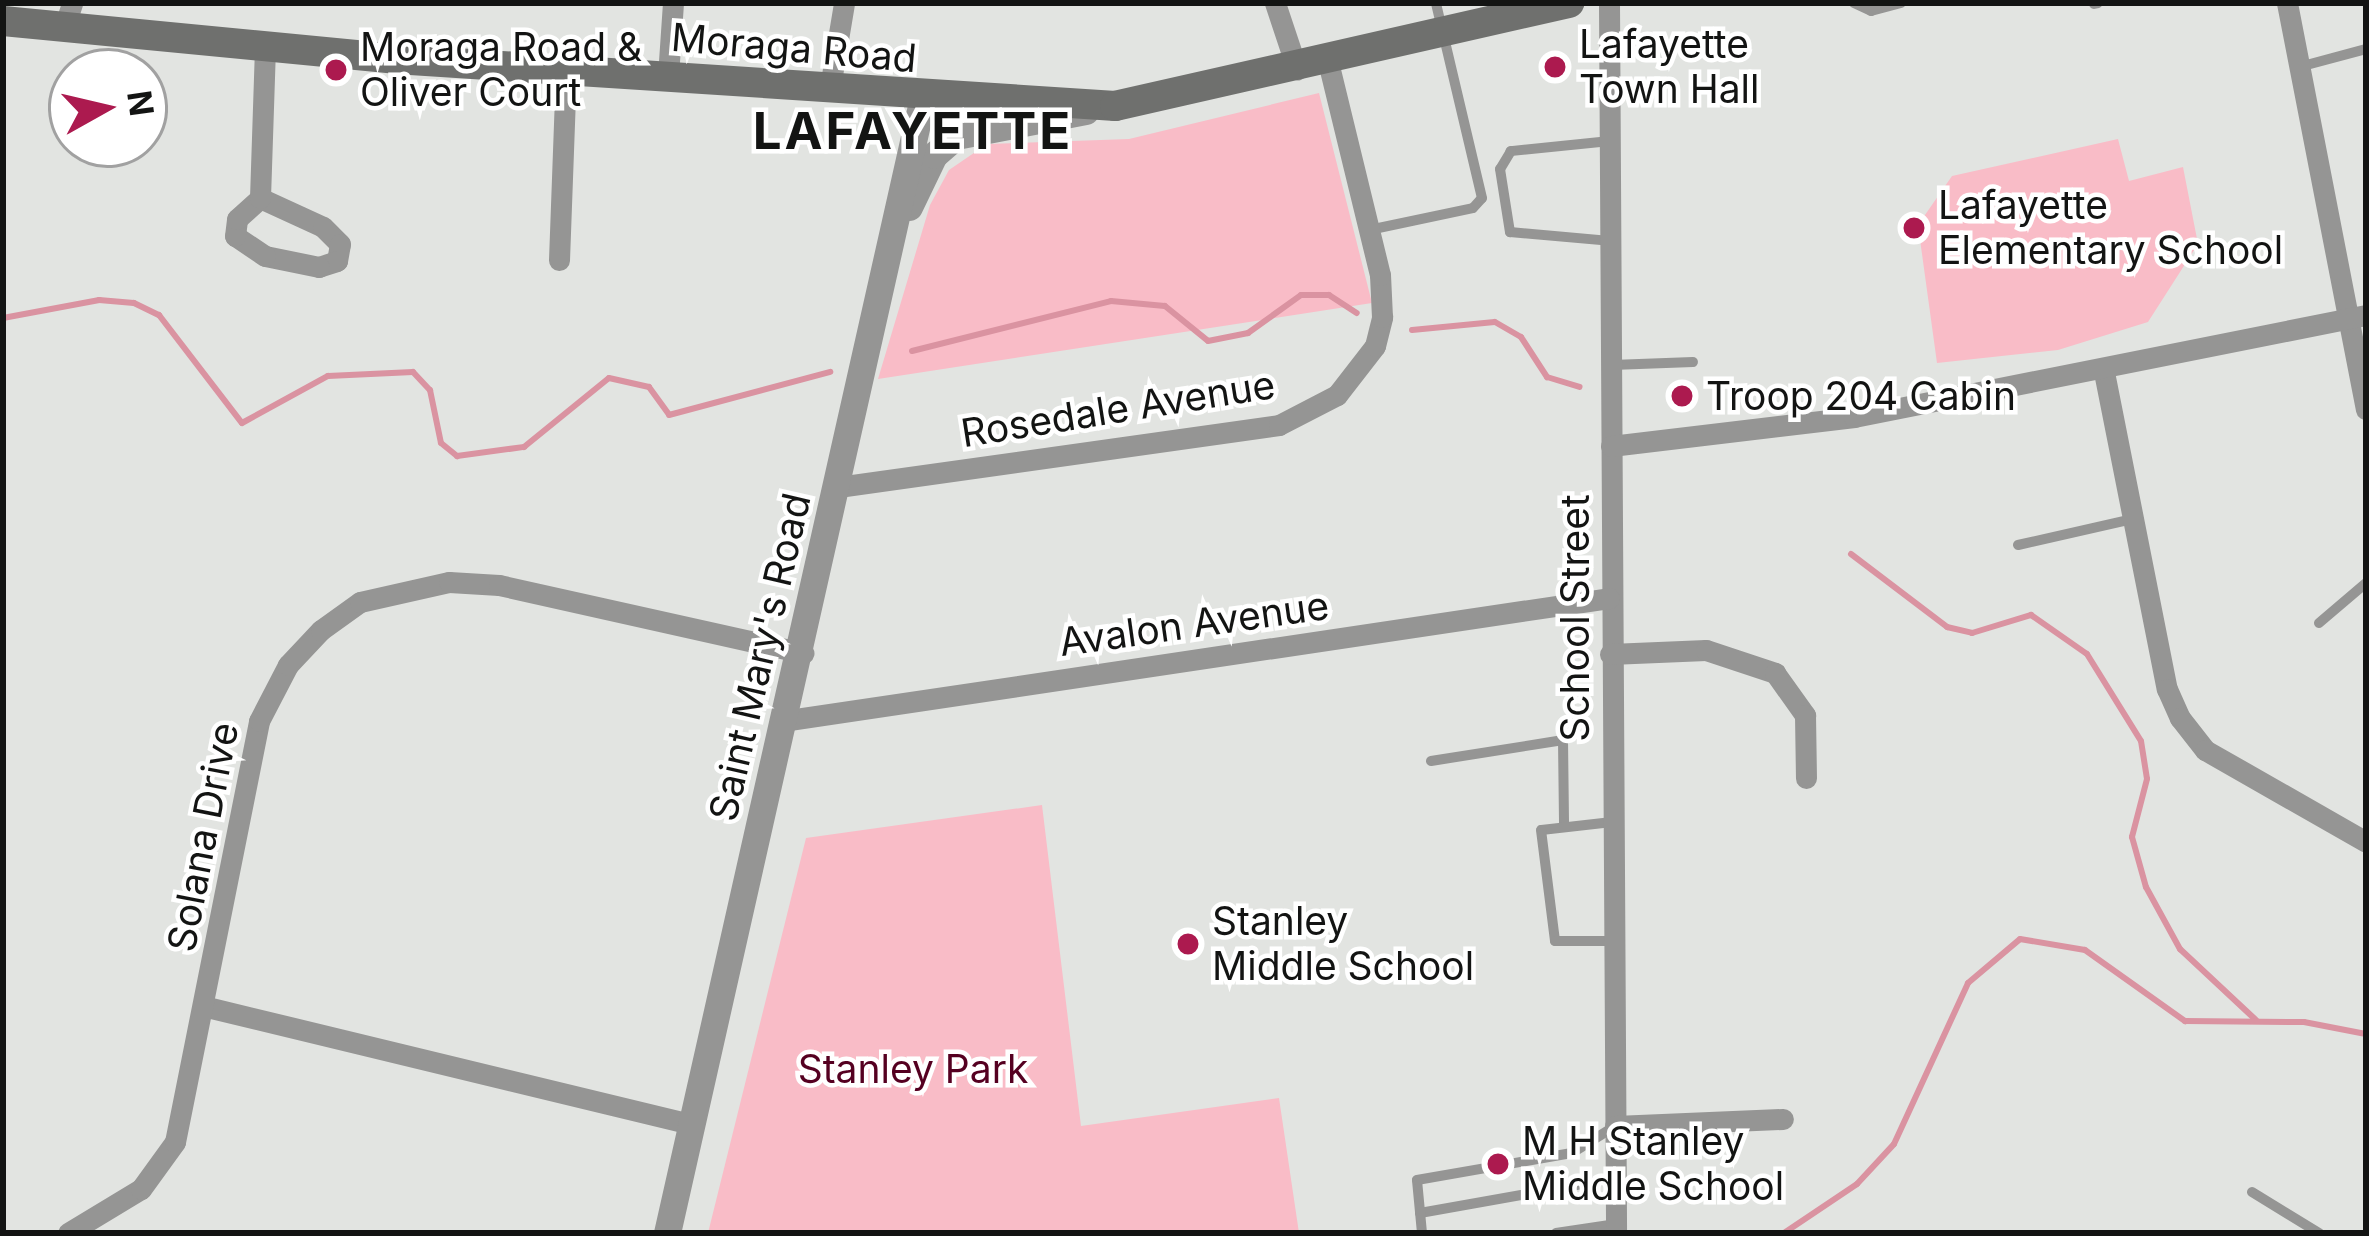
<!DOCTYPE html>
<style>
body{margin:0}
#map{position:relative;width:2369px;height:1236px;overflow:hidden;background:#e2e4e1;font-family:Inter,sans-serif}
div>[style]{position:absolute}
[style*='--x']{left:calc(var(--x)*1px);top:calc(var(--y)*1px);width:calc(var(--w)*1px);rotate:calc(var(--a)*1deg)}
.green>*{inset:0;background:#f9bcc7}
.stream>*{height:6px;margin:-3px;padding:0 3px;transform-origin:3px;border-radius:3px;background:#da93a1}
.service>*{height:10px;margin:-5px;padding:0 5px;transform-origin:5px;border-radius:5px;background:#959594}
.minor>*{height:21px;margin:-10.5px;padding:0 10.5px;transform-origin:10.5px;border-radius:10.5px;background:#959594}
.tertiary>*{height:27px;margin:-13.5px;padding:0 13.5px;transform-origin:13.5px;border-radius:13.5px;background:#959594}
.secondary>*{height:30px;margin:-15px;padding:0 15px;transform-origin:15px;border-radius:15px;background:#6f706e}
.dots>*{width:33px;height:33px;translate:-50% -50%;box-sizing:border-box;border:6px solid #fff;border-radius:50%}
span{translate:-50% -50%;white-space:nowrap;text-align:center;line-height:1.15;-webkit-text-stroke:9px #fff;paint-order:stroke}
.poi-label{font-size:39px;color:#131413}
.left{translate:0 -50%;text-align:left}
.street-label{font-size:39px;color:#131413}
.park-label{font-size:39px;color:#550021}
.district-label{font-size:51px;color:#131413;font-weight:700;letter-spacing:3px}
.frame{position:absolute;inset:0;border:6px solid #131413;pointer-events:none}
.north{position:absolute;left:48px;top:48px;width:120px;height:120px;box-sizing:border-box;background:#fff;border:3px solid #a1a1a1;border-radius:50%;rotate:82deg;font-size:33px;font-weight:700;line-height:48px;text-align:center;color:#131413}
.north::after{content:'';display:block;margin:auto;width:42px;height:54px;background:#ac1a4f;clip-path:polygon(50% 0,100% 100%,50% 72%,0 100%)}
</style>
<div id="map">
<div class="green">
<div style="clip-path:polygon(1319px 93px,1372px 303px,878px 379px,930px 205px,949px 170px,987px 144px,1129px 139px)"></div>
<div style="clip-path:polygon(2118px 139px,2129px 181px,2183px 167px,2198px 244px,2148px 322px,2058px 350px,1937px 363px,1918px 225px,1952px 176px)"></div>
<div style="clip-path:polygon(1042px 805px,1081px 1126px,1279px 1098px,1299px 1233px,708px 1233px,806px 838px)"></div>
</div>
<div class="stream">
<div style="--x:3;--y:318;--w:98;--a:-10.6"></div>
<div style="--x:99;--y:300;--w:35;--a:5"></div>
<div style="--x:134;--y:303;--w:28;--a:26"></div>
<div style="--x:159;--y:315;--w:136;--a:52.5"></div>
<div style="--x:242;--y:423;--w:98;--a:-28.7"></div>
<div style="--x:328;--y:376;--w:85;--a:-2.7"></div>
<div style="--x:413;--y:372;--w:25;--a:47"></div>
<div style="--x:430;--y:390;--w:54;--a:78.3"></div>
<div style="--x:441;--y:443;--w:21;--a:39"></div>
<div style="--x:457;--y:456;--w:68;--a:-7.7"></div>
<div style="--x:524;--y:447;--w:109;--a:-39.1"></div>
<div style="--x:609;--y:378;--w:41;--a:12.7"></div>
<div style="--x:649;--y:387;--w:34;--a:54"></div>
<div style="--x:669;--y:415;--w:167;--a:-15"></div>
<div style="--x:1412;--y:330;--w:83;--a:-5.5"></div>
<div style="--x:1495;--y:322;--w:30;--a:30"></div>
<div style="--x:1521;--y:337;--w:48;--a:57"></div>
<div style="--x:1547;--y:377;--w:34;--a:17"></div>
<div style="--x:912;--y:351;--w:205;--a:-14.1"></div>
<div style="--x:1111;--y:301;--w:54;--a:5.3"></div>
<div style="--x:1165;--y:306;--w:55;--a:39.1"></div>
<div style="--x:1208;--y:341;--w:41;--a:-11.3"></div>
<div style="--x:1248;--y:333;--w:65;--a:-35.6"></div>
<div style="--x:1301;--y:295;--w:28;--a:0"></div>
<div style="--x:1329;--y:295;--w:33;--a:33"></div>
<div style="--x:1851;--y:554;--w:121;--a:37.2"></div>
<div style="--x:1947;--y:627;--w:26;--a:13"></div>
<div style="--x:1972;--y:633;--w:62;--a:-17"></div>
<div style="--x:2031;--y:615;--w:68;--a:34.9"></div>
<div style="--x:2087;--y:654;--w:102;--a:58.2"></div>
<div style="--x:2141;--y:741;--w:38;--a:81"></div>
<div style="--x:2147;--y:779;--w:60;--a:104.5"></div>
<div style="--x:2132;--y:837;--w:52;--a:74.4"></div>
<div style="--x:2146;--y:887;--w:71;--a:61.3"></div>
<div style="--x:2180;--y:949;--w:104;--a:43.1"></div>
<div style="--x:1784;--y:1233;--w:88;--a:-33.9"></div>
<div style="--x:1857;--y:1184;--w:54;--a:-47.2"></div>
<div style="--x:1894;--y:1144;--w:177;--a:-65.3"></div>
<div style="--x:1968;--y:983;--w:68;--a:-40.2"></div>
<div style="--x:2020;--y:939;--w:66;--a:9.6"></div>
<div style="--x:2085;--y:950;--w:123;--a:35.4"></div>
<div style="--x:2185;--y:1021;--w:119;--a:0.5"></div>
<div style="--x:2304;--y:1022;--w:63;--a:11"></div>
</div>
<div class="service">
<div style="--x:1854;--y:3;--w:19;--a:25"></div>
<div style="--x:1871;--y:11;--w:31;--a:-15"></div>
<div style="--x:2094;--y:4;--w:4;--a:-14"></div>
<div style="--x:2299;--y:67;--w:69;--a:-15"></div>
<div style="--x:1610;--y:141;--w:100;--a:174.2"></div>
<div style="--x:1511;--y:151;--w:21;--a:121"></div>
<div style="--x:1500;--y:169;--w:64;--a:81"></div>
<div style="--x:1510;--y:232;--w:100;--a:5.1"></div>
<div style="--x:1369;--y:230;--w:106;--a:-11.9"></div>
<div style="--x:1473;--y:208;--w:13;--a:-48"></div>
<div style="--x:1482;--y:198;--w:200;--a:-103.3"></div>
<div style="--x:1612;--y:365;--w:81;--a:-2.1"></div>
<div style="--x:2018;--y:545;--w:117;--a:-12.8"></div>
<div style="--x:2319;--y:623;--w:62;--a:-40.4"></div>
<div style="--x:1431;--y:761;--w:134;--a:-9"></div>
<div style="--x:1563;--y:740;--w:87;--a:89.3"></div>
<div style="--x:1612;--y:822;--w:71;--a:173.6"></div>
<div style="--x:1541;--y:830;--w:112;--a:82.8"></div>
<div style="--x:1555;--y:941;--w:58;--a:0"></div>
<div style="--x:2252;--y:1192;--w:79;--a:31.5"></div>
<div style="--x:1420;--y:1213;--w:199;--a:-10.1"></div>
<div style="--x:1422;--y:1233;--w:53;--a:-95.4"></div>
<div style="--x:1417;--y:1180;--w:157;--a:-9.9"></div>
<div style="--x:1572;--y:1153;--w:51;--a:-32.1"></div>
<div style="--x:1556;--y:1233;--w:61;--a:-8.5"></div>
</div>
<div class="minor">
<div style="--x:1275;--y:3;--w:70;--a:71.6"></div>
<div style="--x:1609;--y:3;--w:1230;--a:89.67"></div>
<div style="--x:2287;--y:3;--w:414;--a:79"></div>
<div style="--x:66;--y:22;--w:20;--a:-72"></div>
<div style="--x:668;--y:76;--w:73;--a:-86.1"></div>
<div style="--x:830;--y:87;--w:85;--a:-80.5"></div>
<div style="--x:260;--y:198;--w:69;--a:24.7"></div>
<div style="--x:323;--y:227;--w:24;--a:45"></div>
<div style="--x:340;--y:244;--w:17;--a:100"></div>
<div style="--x:337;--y:261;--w:19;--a:162"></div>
<div style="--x:319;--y:267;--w:55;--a:-168.5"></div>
<div style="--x:265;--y:256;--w:36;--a:-146"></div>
<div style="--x:235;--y:236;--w:17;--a:-83"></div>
<div style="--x:237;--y:219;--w:31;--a:-42"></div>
<div style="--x:260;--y:198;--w:150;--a:-88.1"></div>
<div style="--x:559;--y:260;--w:191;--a:-87.9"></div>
<div style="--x:2104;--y:372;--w:323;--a:78.8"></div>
<div style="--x:2167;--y:689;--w:32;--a:66"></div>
<div style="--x:2180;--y:718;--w:41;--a:52"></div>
<div style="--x:2205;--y:750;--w:185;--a:29.7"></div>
<div style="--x:1611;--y:446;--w:245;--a:-6.8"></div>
<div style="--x:1854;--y:417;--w:522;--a:-11.27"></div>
<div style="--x:838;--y:487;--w:445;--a:-8"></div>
<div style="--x:1279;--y:425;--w:65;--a:-27.3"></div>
<div style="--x:1337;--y:395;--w:62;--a:-52.2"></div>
<div style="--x:1375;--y:346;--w:30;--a:-76"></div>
<div style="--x:1382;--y:317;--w:42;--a:-92.7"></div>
<div style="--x:1380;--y:275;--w:220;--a:-103.7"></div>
<div style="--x:1610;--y:654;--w:96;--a:-2.4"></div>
<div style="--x:1706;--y:650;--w:73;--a:18.4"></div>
<div style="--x:1775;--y:673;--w:52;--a:54.5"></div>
<div style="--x:1805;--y:715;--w:63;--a:89.1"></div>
<div style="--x:789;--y:720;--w:829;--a:-8.46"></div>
<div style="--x:207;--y:1007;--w:498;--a:13.6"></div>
<div style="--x:1615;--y:1126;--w:168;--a:-2.4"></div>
<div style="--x:68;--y:1233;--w:85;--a:-31.1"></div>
<div style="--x:141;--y:1189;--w:58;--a:-54.1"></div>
<div style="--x:175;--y:1142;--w:429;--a:-78.7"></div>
<div style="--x:259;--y:721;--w:63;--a:-62.6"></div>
<div style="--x:288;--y:665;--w:48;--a:-46.7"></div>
<div style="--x:321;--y:630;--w:48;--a:-35.7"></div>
<div style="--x:360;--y:602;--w:91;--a:-12.7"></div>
<div style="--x:449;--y:582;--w:50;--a:3.4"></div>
<div style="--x:499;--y:585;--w:312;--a:12.6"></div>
</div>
<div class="tertiary">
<div style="--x:909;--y:207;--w:58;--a:-64.3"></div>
<div style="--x:934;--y:155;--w:29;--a:-41"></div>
<div style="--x:956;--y:136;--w:132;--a:-10.9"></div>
<div style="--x:667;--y:1233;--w:1164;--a:-77.3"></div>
</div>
<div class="secondary">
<div style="--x:3;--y:21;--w:394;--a:5.5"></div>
<div style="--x:395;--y:59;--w:722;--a:3.73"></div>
<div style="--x:1115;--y:106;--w:466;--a:-12.8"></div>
</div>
<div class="dots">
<div style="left:1555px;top:67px;background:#ac1a4f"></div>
<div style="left:336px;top:70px;background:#ac1a4f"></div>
<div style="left:1914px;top:228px;background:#ac1a4f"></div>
<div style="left:1682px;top:396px;background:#ac1a4f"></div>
<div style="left:1188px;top:944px;background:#ac1a4f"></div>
<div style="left:1498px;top:1164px;background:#ac1a4f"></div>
</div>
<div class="poi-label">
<span class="left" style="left:1579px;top:67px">Lafayette<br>Town Hall</span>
<span class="left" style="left:360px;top:70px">Moraga Road &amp;<br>Oliver Court</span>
<span class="left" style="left:1938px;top:228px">Lafayette<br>Elementary School</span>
<span class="left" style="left:1706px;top:396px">Troop 204 Cabin</span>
<span class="left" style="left:1212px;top:944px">Stanley<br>Middle School</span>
<span class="left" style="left:1522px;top:1164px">M H Stanley<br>Middle School</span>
</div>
<div class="street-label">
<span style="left:794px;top:48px;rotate:5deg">Moraga Road</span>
<span style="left:1118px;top:409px;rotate:-9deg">Rosedale Avenue</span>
<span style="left:1575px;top:618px;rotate:-90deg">School Street</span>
<span style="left:1194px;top:624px;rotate:-8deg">Avalon Avenue</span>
<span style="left:760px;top:657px;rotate:-77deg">Saint Mary's Road</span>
<span style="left:203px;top:837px;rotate:-79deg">Solana Drive</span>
</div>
<div class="park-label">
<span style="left:913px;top:1069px">Stanley Park</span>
</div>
<div class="district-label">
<span style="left:913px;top:131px">LAFAYETTE</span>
</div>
<div class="frame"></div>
<div class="north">N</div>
</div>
